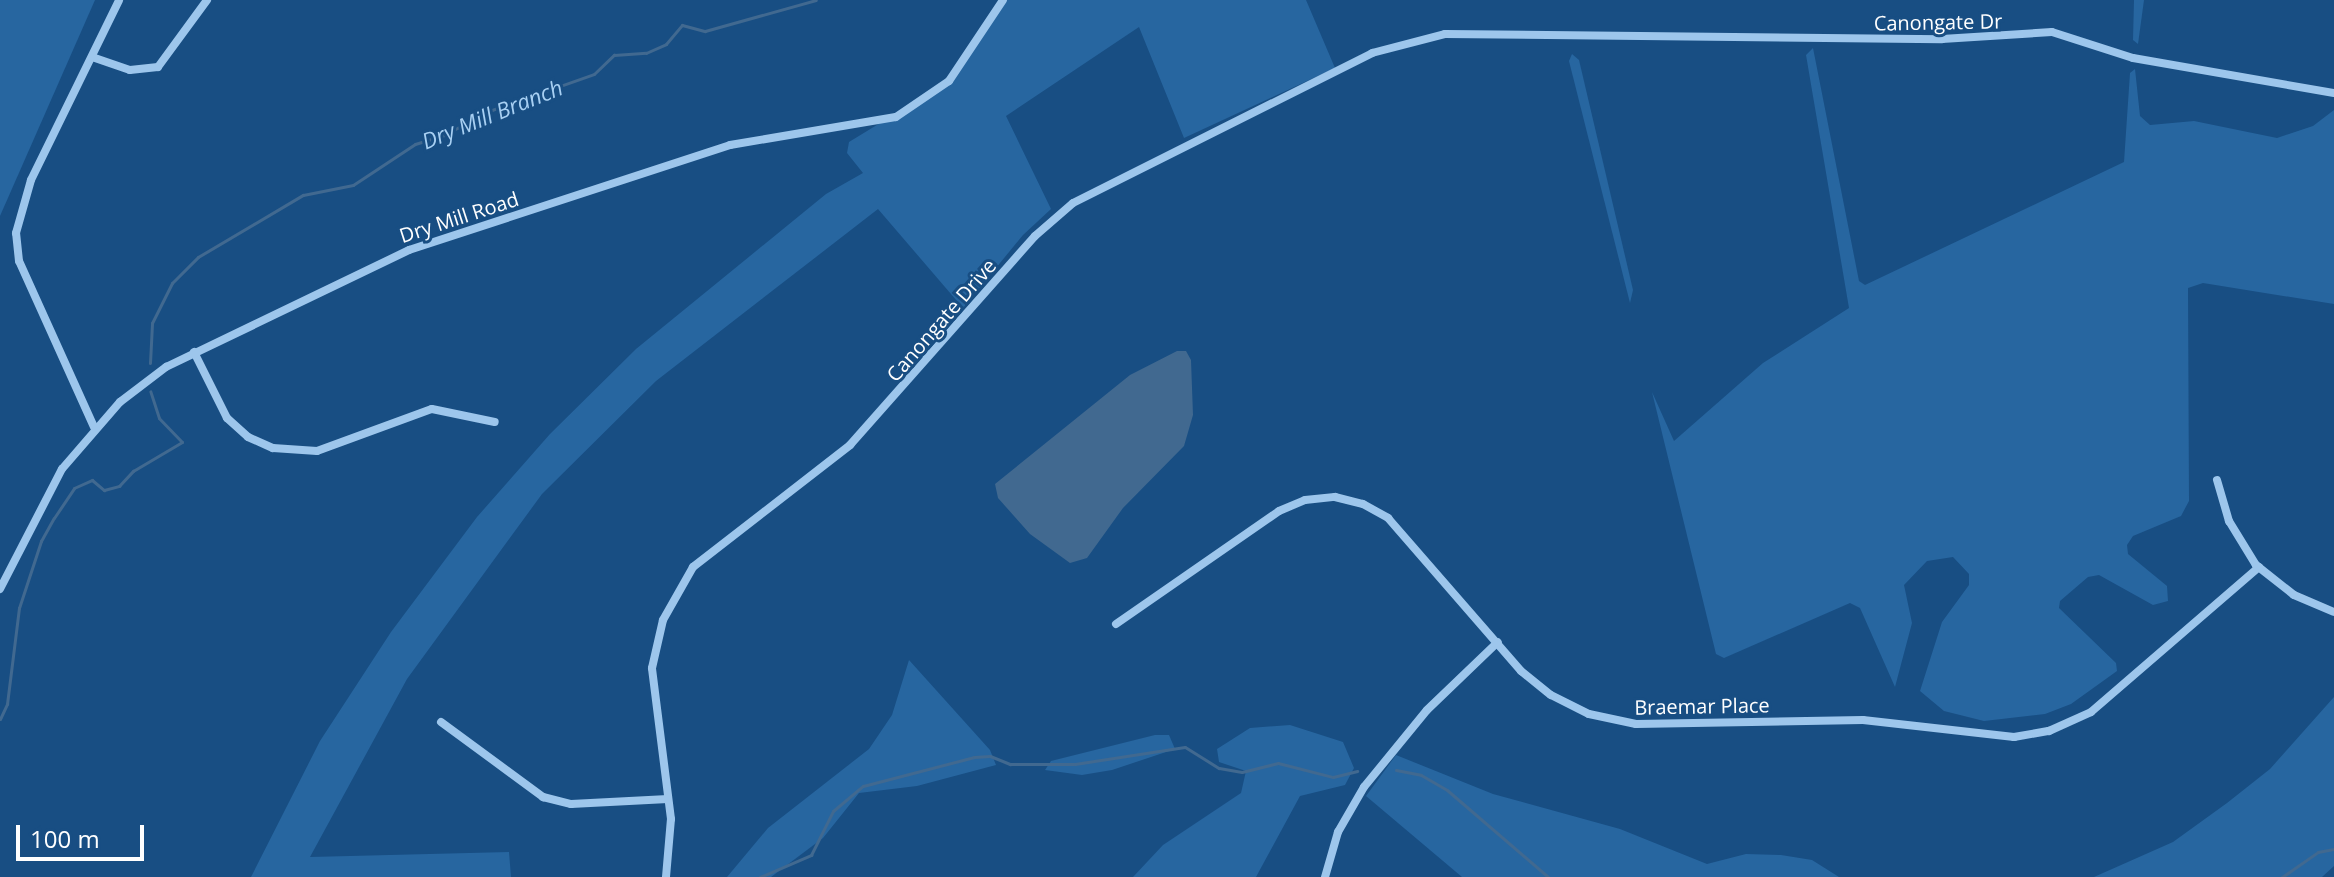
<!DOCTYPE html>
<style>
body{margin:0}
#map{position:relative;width:2334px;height:877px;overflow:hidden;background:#184e83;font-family:"Open Sans",sans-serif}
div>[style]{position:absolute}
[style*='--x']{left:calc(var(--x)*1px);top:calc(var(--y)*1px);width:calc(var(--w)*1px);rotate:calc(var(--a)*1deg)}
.green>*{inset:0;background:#2766a0}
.water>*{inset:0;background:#416990}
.stream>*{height:3px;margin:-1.5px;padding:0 1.5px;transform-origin:1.5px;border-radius:1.5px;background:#416990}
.minor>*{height:8px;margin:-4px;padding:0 4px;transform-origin:4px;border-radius:4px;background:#9dc6ec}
span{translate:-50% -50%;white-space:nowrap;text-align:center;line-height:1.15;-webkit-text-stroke:6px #184e83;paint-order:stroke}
.street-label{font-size:20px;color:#fff}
.water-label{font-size:22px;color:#a8d0f3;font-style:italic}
.scale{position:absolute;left:16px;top:825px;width:128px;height:36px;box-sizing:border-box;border:4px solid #fff;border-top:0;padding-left:10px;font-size:24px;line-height:28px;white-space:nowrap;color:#fff;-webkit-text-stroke:6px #184e83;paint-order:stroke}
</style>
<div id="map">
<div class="green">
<div style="clip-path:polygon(0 0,95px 0,0 216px)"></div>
<div style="clip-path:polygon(1003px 0,1306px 0,1335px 68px,1184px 138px,1139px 27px,1006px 116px,1051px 209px,1023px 235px,963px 308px,878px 209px,656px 381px,542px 494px,407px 679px,310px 857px,509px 852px,511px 877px,251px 877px,320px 741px,391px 632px,477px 517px,550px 434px,636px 349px,826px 194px,863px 173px,847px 153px,849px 142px,949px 81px)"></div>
<div style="clip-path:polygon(2134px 0,2144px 0,2138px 44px,2133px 40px)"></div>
<div style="clip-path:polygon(1813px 48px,1859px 281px,1865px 285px,2124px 162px,2130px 73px,2135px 69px,2140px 116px,2150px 125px,2194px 121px,2277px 138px,2313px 126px,2334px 110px,2334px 304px,2203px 283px,2188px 288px,2189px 501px,2181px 516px,2133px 536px,2127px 545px,2128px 554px,2167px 586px,2168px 601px,2153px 605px,2099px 575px,2088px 577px,2060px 601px,2059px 608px,2116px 663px,2117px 671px,2071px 704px,2045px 714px,1984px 721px,1944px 711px,1920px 691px,1942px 622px,1969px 585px,1969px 574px,1953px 557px,1927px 561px,1904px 585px,1912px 623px,1895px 687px,1860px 608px,1850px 603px,1724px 658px,1716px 654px,1652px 392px,1674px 441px,1763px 363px,1849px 308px,1806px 55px)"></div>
<div style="clip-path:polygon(1572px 54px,1579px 60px,1633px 290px,1630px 303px,1569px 61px)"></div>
<div style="clip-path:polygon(909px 660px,990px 750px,996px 765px,917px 786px,859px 793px,823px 838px,771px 877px,727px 877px,768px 828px,869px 749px,892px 715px)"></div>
<div style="clip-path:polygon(2334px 697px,2334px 866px,2322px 877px,2094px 877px,2173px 842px,2227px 803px,2270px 769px)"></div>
<div style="clip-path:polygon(1290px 725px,1343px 742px,1354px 768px,1345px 785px,1300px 796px,1256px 877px,1133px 877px,1163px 845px,1241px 793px,1246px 771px,1219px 762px,1217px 749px,1250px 728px)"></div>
<div style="clip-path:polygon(1155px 735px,1169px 735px,1175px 749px,1112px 770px,1082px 775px,1045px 770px,1051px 761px)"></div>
<div style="clip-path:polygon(1396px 755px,1493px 794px,1620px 829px,1707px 864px,1746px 854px,1781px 855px,1812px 860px,1839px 877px,1462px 877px,1366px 796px)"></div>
</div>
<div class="water">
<div style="clip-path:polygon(1177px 351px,1186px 351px,1191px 360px,1193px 415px,1184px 446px,1123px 508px,1087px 558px,1070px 563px,1030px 534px,998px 498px,995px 484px,1130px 375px)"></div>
</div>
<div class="stream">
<div style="--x:150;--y:363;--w:40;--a:-87.1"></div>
<div style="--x:152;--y:323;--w:45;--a:-63.4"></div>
<div style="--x:172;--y:283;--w:37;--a:-45"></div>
<div style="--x:198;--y:257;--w:122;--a:-30.6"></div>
<div style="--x:303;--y:195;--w:51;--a:-11.3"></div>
<div style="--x:353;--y:185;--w:74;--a:-33.5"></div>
<div style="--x:415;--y:144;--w:30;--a:-17"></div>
<div style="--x:444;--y:135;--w:51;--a:-28.1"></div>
<div style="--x:489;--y:111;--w:111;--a:-19.4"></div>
<div style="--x:594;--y:74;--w:28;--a:-44"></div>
<div style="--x:614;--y:55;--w:32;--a:-4"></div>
<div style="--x:646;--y:53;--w:22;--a:-24"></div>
<div style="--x:666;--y:44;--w:25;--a:-50"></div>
<div style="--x:682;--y:25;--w:24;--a:15"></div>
<div style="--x:705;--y:31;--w:115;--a:-15.6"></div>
<div style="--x:0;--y:719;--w:17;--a:-65"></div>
<div style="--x:7;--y:704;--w:97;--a:-82.9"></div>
<div style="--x:19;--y:608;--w:71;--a:-71.8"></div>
<div style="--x:41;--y:541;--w:26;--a:-61"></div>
<div style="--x:54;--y:518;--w:36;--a:-56"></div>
<div style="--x:74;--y:488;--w:20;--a:-24"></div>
<div style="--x:92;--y:480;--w:16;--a:40"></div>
<div style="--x:104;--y:490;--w:16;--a:-15"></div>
<div style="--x:119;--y:486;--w:21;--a:-47"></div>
<div style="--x:133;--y:471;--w:57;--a:-30.6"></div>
<div style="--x:182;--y:442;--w:33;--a:-134"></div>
<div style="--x:159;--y:418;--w:28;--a:-108"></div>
<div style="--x:1396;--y:770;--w:25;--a:11"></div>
<div style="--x:1421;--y:775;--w:30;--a:30"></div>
<div style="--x:1447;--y:790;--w:133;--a:40.7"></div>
<div style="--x:760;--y:877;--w:56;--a:-23.3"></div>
<div style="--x:811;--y:855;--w:49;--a:-63.4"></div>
<div style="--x:833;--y:811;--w:39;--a:-40"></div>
<div style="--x:863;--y:786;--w:115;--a:-14.6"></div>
<div style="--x:974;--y:757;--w:16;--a:-4"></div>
<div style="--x:990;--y:756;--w:22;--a:22"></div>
<div style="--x:1010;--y:764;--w:65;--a:0"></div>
<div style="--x:1075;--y:764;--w:111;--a:-8.8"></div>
<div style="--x:1185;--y:747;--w:40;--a:32"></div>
<div style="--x:1219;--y:768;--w:23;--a:10"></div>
<div style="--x:1242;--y:772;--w:37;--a:-14"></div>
<div style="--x:1278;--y:763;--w:57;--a:14.3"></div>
<div style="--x:1333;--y:777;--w:25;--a:-14"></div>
<div style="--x:2282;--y:877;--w:44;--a:-34.8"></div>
<div style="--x:2318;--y:852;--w:16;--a:-11"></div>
</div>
<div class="minor">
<div style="--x:92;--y:57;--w:40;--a:18.9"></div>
<div style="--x:130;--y:70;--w:28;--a:-6"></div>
<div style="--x:158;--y:67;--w:83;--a:-53.8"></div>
<div style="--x:194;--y:352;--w:74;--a:63.4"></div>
<div style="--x:227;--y:418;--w:28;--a:42"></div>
<div style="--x:248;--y:437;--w:27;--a:24"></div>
<div style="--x:273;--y:448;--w:44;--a:3.9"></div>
<div style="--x:317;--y:451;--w:122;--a:-20.1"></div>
<div style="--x:432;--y:409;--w:64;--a:11.7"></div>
<div style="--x:94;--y:427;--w:182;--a:-114.3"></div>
<div style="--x:19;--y:261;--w:28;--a:-96"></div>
<div style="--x:16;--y:233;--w:55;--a:-74.2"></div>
<div style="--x:31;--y:180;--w:200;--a:-63.9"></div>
<div style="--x:2217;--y:480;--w:43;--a:73.7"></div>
<div style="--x:2229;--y:521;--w:52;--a:58.5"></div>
<div style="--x:2256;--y:565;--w:48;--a:38.3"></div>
<div style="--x:2294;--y:595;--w:43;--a:23"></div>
<div style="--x:0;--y:589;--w:135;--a:-62.7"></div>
<div style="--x:62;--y:469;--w:89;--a:-49.1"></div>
<div style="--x:120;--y:402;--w:58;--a:-37.3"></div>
<div style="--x:166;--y:367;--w:270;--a:-25.7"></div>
<div style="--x:409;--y:250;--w:338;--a:-18.1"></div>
<div style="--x:730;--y:145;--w:168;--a:-9.6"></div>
<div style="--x:896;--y:117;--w:64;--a:-34.2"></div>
<div style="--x:949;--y:81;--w:97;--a:-56.3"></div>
<div style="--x:1116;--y:624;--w:198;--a:-34.7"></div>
<div style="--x:1279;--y:511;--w:28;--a:-23"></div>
<div style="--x:1305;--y:500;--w:30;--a:-6"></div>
<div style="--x:1335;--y:497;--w:29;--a:14"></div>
<div style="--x:1363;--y:504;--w:29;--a:29"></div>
<div style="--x:1388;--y:518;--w:203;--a:49"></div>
<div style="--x:1521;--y:671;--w:38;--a:39"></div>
<div style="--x:1551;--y:695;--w:42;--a:26.6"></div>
<div style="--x:1589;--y:714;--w:48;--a:12"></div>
<div style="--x:1636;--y:724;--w:227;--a:-1"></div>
<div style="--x:1863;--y:720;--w:152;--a:6.4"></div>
<div style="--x:2014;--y:737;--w:36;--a:-10"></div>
<div style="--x:2049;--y:731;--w:46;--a:-24.3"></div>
<div style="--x:2091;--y:712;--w:222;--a:-40.8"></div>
<div style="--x:441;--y:722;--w:127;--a:36.3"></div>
<div style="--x:543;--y:797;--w:29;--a:14"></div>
<div style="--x:571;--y:804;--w:97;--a:-3"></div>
<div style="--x:666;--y:877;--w:58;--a:-85.1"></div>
<div style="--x:671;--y:819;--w:152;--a:-97.2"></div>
<div style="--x:652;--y:668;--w:49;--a:-77.1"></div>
<div style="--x:663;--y:620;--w:61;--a:-60.5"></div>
<div style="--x:693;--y:567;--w:199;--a:-37.8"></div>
<div style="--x:850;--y:445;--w:279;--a:-48.5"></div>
<div style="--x:1035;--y:236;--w:50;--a:-41"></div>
<div style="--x:1073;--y:203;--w:335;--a:-26.6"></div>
<div style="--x:1372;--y:53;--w:75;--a:-14.6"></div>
<div style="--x:1445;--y:34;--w:497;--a:0.6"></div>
<div style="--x:1942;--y:39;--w:110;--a:-3.6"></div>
<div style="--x:2052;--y:32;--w:85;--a:17.8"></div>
<div style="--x:2133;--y:58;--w:204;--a:9.9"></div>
<div style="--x:1325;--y:877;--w:47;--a:-73.9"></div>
<div style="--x:1338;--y:832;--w:52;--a:-60"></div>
<div style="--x:1364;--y:787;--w:99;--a:-50.7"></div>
<div style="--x:1427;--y:710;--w:98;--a:-43.8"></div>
</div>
<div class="street-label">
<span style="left:1938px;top:22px;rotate:-1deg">Canongate Dr</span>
<span style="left:459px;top:217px;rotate:-18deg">Dry Mill Road</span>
<span style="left:941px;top:320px;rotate:-49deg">Canongate Drive</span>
<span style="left:1702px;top:706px;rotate:-1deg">Braemar Place</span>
</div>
<div class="water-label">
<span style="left:492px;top:114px;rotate:-22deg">Dry Mill Branch</span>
</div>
<div class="scale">100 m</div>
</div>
